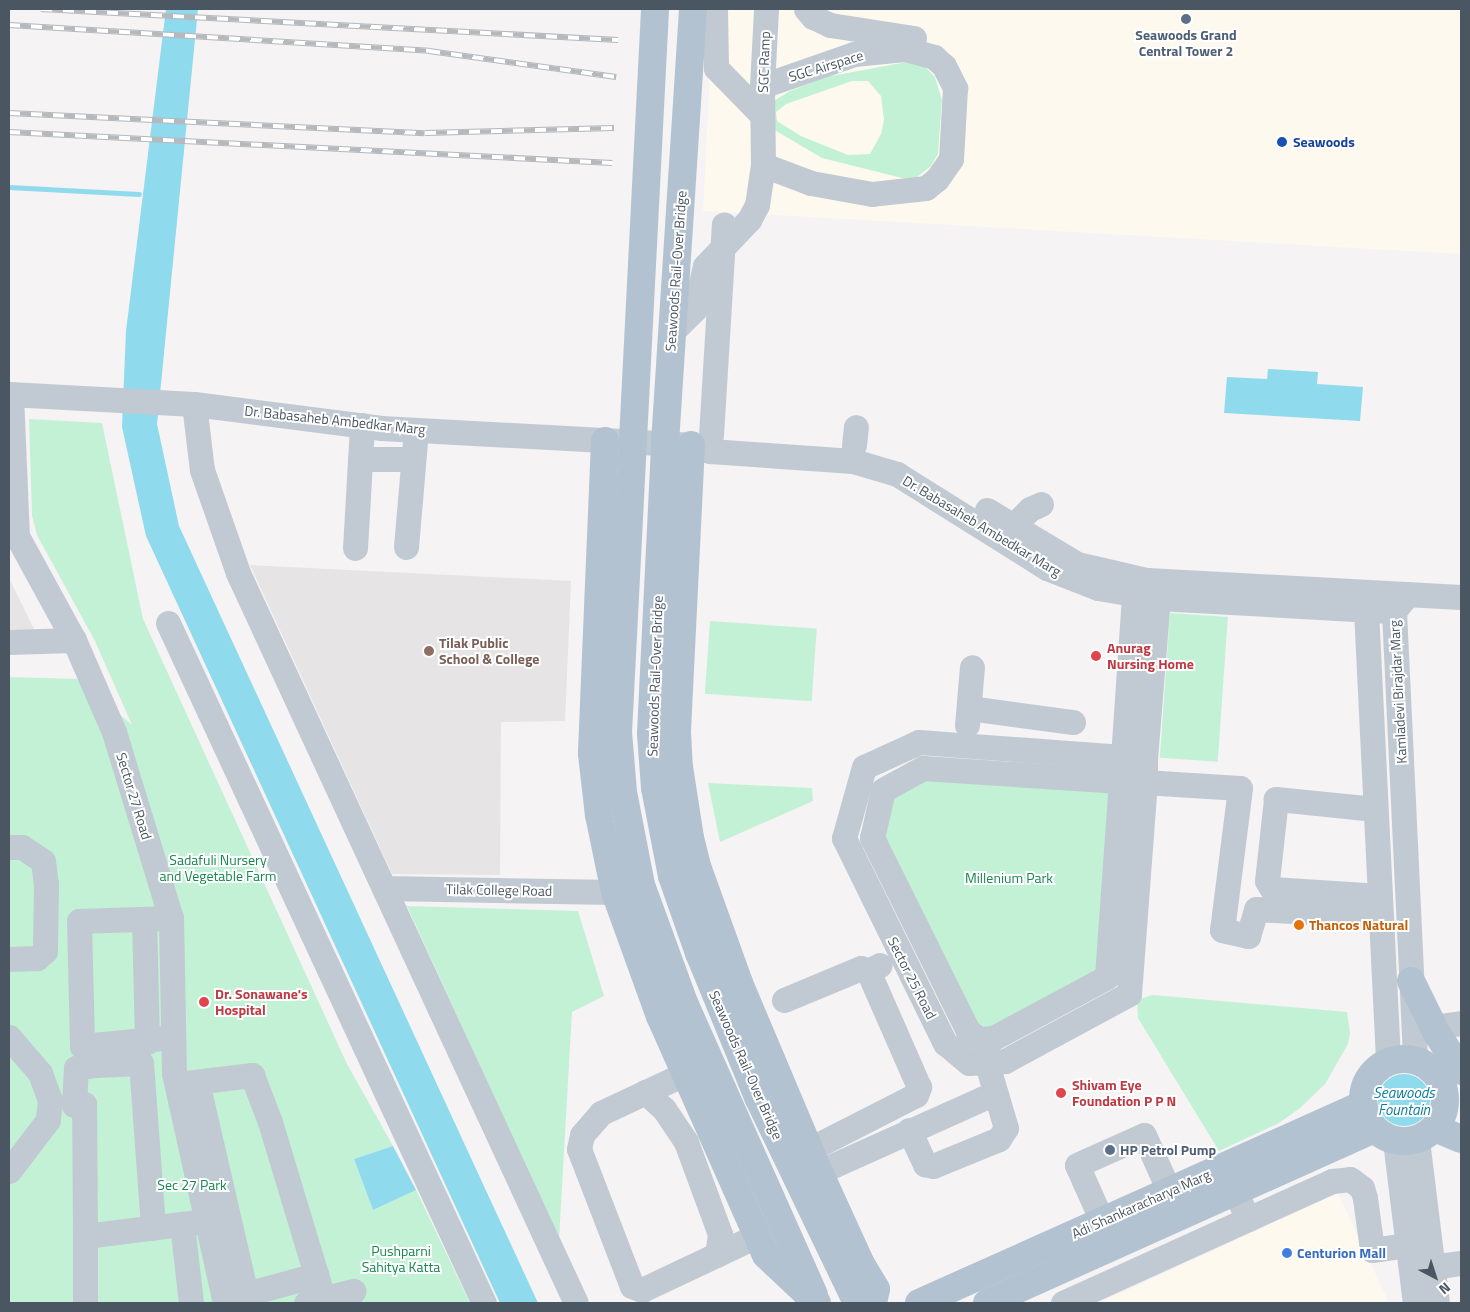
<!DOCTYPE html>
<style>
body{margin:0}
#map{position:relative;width:1470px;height:1312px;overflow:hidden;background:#f5f3f3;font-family:"Titillium Web",sans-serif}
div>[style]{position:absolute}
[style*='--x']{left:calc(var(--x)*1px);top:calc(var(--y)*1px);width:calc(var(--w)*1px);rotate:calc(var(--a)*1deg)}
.commercial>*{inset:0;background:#fdf9ef}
.education>*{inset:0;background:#e6e4e5}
.green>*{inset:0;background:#c3f1d5;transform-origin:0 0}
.water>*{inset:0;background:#90daee}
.round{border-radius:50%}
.stream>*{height:5px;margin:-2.5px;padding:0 2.5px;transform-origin:2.5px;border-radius:2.5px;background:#90daee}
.minor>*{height:25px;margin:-12.5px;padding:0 12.5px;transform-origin:12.5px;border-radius:12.5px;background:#c1cad2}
.major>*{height:28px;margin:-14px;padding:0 14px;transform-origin:14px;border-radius:14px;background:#b3c2d1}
.major>.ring{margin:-14px;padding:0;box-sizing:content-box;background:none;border:28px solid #b3c2d1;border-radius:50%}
.rail>*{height:5.5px;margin-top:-2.75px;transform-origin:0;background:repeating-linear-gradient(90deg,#fff 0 11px,#b5b8bd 0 22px);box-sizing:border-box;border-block:1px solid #b5b8bd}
.minor-bridge>*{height:25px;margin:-12.5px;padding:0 12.5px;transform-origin:12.5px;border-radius:12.5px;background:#c1cad2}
.major-bridge>*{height:28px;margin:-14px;padding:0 14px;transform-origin:14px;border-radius:14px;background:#b3c2d1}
.dots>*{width:14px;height:14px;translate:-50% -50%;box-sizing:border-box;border:2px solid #fff;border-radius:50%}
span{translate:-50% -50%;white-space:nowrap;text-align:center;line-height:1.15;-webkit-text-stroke:4px #fff;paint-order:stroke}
.service-label{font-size:14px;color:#4e5e75;font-weight:700}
.left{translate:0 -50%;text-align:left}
.street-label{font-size:14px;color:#4a5661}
.transit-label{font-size:14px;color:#164399;font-weight:700}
.education-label{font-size:14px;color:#785e54;font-weight:700}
.health-label{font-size:14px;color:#be3a42;font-weight:700}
.park-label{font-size:14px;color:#17864f}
.food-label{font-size:14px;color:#c56008;font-weight:700}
.shop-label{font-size:14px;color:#366cbe;font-weight:700}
.water-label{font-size:15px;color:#0c7c9b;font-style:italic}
.frame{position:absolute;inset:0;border:10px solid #4a5661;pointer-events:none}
.north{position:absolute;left:1410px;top:1252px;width:50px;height:50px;-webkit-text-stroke:4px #fff;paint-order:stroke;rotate:140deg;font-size:14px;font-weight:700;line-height:20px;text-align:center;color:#4a5661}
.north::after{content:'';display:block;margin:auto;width:18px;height:22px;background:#4a5661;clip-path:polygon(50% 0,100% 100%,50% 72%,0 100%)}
</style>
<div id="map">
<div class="commercial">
<div style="clip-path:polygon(713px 9px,1461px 9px,1461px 254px,703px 211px)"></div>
<div style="clip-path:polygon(1338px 1193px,1389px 1303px,1099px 1303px)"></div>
</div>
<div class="education">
<div style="clip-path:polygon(250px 565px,571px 581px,565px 721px,501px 722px,500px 875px,392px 874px)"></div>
<div style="clip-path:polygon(9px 578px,37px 635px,9px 635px)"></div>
</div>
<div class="green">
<div style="clip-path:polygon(evenodd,912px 61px,922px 64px,935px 77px,942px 100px,938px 154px,931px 166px,917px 177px,906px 179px,822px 158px,771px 128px,772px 102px,790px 91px,826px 77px,912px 61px,852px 81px,868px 81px,881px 96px,884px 120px,881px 134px,870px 154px,848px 155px,801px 136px,777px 121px,776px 112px,786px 104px,852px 81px)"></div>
<div style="clip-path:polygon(29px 419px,102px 423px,143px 619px,347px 1064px,393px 1146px,354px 1159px,373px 1210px,416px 1190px,470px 1303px,9px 1303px,9px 677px,79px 679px,132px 725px,95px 641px,37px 535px,32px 515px)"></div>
<div style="left:1170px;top:613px;width:58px;height:145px;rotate:4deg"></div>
<div style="left:710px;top:621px;width:107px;height:73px;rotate:4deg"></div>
<div style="clip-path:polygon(927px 776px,1112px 789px,1100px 972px,981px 1031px,881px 837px,889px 797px)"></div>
<div style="clip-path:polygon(708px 783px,812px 788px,813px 801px,720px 842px)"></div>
<div style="clip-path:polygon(407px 906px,578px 911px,604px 996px,572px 1012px,559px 1239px)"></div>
<div style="clip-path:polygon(1152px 995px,1347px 1012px,1350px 1033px,1348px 1044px,1325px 1084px,1300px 1108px,1279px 1123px,1219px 1151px,1138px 1018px,1137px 1000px)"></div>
</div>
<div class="water">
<div style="clip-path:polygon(166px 9px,198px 9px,157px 424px,179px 526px,538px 1303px,500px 1303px,146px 536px,122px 427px,126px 331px)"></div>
<div style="clip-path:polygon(1268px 369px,1318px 372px,1317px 384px,1363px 387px,1360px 421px,1224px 413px,1227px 377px,1267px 379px)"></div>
<div class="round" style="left:1378px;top:1074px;width:52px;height:52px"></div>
<div style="clip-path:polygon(393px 1146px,416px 1190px,373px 1210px,354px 1159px)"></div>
</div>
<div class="stream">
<div style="--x:9;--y:187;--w:130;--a:3.1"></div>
</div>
<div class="minor">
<div style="--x:806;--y:9;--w:11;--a:49"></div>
<div style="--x:813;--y:17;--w:19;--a:25"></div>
<div style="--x:830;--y:25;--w:85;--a:8.8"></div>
<div style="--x:9;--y:394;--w:185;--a:3.1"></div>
<div style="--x:194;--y:404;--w:189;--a:7.3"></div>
<div style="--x:381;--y:428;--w:310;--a:3.1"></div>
<div style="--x:691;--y:445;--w:20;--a:18"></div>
<div style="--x:710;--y:451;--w:143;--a:4"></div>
<div style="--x:853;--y:461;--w:46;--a:16.5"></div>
<div style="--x:897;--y:474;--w:177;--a:32.1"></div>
<div style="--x:1047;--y:568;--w:55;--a:21.4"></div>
<div style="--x:1098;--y:588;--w:61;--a:9.5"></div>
<div style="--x:1158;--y:598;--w:236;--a:3.2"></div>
<div style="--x:1394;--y:611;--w:22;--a:-51"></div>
<div style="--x:11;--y:394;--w:142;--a:87.6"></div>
<div style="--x:17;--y:536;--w:119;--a:61.3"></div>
<div style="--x:74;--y:640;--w:100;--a:66.5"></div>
<div style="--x:114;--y:732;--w:195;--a:73"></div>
<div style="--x:171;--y:918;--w:155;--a:88.9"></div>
<div style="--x:174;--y:1073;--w:236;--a:77.5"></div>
<div style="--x:194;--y:404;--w:66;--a:83.1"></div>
<div style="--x:202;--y:470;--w:109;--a:70.7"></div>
<div style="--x:238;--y:573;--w:804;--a:65.16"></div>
<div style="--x:711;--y:435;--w:211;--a:-86.5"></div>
<div style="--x:854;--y:445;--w:18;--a:-84"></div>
<div style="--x:360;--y:459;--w:53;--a:0"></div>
<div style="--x:987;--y:510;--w:105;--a:31"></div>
<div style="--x:1077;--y:564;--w:72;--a:12.9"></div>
<div style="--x:1147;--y:580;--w:314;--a:3.1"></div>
<div style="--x:1013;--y:526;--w:24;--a:-45"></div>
<div style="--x:1030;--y:509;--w:12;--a:-24"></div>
<div style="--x:406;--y:547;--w:117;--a:-85.1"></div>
<div style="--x:355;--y:548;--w:123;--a:-86.7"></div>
<div style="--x:1375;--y:597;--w:16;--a:125"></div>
<div style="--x:1366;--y:610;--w:453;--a:87.2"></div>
<div style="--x:1383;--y:598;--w:17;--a:50"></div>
<div style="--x:1394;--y:611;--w:449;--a:87.3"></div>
<div style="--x:168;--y:623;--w:750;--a:65.08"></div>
<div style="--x:9;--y:642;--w:65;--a:-1.8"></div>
<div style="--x:969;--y:708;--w:105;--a:7.7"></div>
<div style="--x:967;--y:725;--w:58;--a:-85.1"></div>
<div style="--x:1145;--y:759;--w:22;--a:-175"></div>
<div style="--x:1123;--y:757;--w:205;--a:-175.8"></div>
<div style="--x:919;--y:742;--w:60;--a:155.6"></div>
<div style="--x:864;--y:767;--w:74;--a:105.7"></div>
<div style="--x:844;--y:838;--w:229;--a:63.8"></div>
<div style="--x:945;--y:1043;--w:31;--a:40"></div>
<div style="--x:969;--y:1063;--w:36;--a:-3"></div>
<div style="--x:1005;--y:1061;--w:141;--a:-28.4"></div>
<div style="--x:1129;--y:994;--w:213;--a:-85.7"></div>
<div style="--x:1145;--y:782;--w:23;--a:-90"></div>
<div style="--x:1145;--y:759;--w:162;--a:-85.4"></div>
<div style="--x:1158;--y:598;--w:21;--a:-121"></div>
<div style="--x:1147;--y:580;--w:21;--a:129"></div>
<div style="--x:1134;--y:596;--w:161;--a:93.9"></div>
<div style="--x:1123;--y:757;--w:24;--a:95"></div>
<div style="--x:1121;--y:781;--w:196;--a:94.1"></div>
<div style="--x:1107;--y:977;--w:129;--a:151.8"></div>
<div style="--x:993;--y:1038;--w:14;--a:176"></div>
<div style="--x:979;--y:1039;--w:14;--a:-144"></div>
<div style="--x:968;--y:1031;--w:216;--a:-116.4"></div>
<div style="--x:872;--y:838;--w:49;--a:-77.1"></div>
<div style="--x:883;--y:790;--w:46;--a:-28.8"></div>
<div style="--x:923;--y:768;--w:198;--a:3.8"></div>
<div style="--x:1121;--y:781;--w:24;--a:2"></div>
<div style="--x:1145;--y:782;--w:14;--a:4"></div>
<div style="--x:1159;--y:783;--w:81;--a:3.5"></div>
<div style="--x:1240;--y:788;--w:143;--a:97.2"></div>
<div style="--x:1222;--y:930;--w:27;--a:13"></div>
<div style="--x:1248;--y:936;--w:28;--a:-73"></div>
<div style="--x:1256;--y:909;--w:125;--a:3.2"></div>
<div style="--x:1375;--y:809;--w:100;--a:-174.2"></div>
<div style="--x:1276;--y:799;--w:82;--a:96.3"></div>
<div style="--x:1267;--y:881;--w:9;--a:58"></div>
<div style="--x:1272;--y:889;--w:108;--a:3.7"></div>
<div style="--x:9;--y:847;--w:13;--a:0"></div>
<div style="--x:22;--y:847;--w:25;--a:34"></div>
<div style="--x:43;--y:861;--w:23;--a:83"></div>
<div style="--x:46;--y:884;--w:67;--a:90.9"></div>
<div style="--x:45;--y:951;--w:11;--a:139"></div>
<div style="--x:37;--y:958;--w:28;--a:178"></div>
<div style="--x:384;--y:888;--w:231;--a:1"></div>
<div style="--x:171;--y:918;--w:92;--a:178.1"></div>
<div style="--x:79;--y:921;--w:125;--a:88.6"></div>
<div style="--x:82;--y:1046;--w:91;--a:-5.6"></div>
<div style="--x:144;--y:919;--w:123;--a:88.6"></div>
<div style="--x:784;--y:1000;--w:83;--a:-22.6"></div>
<div style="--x:861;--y:968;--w:8;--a:23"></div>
<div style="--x:868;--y:971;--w:13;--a:-27"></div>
<div style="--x:1433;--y:1027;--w:28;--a:-8"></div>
<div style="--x:9;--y:1037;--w:48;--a:49.3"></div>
<div style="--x:40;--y:1073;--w:29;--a:70"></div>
<div style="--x:50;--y:1100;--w:20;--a:96"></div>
<div style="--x:48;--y:1120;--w:64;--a:127.4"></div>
<div style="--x:684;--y:1074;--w:92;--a:154.8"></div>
<div style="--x:601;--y:1113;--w:29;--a:131"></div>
<div style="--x:582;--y:1135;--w:14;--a:102"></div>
<div style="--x:579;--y:1149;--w:147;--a:68.9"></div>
<div style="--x:632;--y:1286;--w:11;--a:22"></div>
<div style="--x:642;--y:1290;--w:126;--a:-25.3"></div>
<div style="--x:197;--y:1082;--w:218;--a:77"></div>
<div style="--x:246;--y:1294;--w:73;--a:-15.2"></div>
<div style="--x:177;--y:1084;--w:76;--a:-6.8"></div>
<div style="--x:252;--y:1075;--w:50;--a:69"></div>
<div style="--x:270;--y:1122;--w:184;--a:73.2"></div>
<div style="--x:645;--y:1092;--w:25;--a:42"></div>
<div style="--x:664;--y:1109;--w:40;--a:56"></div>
<div style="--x:686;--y:1142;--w:98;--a:69.7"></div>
<div style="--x:720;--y:1234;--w:21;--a:98"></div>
<div style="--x:909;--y:1130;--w:38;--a:65"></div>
<div style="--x:925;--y:1164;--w:8;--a:14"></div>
<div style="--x:933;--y:1166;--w:71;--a:-22.2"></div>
<div style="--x:999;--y:1139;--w:13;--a:-58"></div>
<div style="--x:1006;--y:1128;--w:67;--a:-106.5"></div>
<div style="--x:987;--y:1064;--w:16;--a:-94"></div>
<div style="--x:1417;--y:1140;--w:164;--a:83"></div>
<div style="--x:1395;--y:1141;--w:163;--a:83"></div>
<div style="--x:810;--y:1149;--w:119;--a:-27"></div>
<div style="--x:916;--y:1095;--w:9;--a:-69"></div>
<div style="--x:919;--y:1087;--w:127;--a:-113.7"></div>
<div style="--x:819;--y:1172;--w:193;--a:-24.2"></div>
<div style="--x:1248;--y:1219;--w:92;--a:-24.3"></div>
<div style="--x:1332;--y:1181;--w:18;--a:-6"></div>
<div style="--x:1350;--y:1179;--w:15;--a:37"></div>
<div style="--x:1362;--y:1188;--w:10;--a:73"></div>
<div style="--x:1365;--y:1198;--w:52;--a:82.3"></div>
<div style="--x:1372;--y:1250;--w:36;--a:-8"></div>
<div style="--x:1102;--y:1221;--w:61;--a:-114.1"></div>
<div style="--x:1077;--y:1165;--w:73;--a:-24.1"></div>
<div style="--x:1144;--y:1135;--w:61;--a:65.9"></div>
<div style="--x:182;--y:1224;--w:80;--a:83.5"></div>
<div style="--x:85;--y:1236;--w:132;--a:-90.4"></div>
<div style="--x:84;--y:1104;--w:10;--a:174"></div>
<div style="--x:74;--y:1105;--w:37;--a:-87"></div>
<div style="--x:76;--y:1068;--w:20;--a:-9"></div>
<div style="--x:96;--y:1065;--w:45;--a:-2.5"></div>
<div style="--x:141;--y:1063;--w:165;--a:85.8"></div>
<div style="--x:1432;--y:1267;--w:29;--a:-8"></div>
<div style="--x:85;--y:1303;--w:67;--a:-90"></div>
<div style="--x:85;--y:1236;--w:122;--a:-7.1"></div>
<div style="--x:306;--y:1303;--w:49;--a:-14.3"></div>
<div style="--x:1063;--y:1303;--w:203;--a:-24.4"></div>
<div style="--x:1248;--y:1219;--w:31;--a:-115"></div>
</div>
<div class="major">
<div style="--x:605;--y:441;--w:313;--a:92.4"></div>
<div style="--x:592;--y:754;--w:61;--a:83.5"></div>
<div style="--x:599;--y:815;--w:79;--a:78.3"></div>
<div style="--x:615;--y:892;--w:132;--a:70.1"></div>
<div style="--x:660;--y:1016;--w:261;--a:66.1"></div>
<div style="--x:766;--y:1255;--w:70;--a:43.3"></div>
<div style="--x:691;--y:445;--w:287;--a:92.8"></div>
<div style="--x:677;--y:732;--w:35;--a:87"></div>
<div style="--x:679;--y:767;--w:72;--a:81.2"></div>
<div style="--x:690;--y:838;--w:32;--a:76"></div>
<div style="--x:698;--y:869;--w:121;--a:70.2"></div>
<div style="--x:739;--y:983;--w:205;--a:67.1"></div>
<div style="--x:819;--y:1172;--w:101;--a:65.5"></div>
<div style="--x:861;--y:1264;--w:29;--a:59"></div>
<div style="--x:876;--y:1289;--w:14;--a:102"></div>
<div style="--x:672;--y:876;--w:82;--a:70.7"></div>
<div style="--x:699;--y:953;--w:156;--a:67.7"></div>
<div style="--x:758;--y:1097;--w:229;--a:64.3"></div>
<div style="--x:641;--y:885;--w:128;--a:69.9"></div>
<div style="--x:685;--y:1005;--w:317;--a:66"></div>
<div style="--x:1411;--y:981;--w:57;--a:63.9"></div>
<div style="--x:1436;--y:1032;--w:46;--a:57.3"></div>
<div class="ring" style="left:1363px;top:1059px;width:54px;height:54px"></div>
<div style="--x:1435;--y:1128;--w:28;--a:23"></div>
<div style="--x:919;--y:1303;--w:487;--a:-24.1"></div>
<div style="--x:987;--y:1303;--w:424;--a:-24.2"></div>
</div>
<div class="rail">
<div style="--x:41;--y:9;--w:578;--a:3.08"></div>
<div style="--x:9;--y:25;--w:421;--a:3.5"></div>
<div style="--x:429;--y:51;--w:189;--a:7.9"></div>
<div style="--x:9;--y:113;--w:416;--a:2.8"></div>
<div style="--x:425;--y:133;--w:189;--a:-1.5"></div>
<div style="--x:9;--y:132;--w:604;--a:2.94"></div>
</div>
<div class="minor-bridge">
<div style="--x:715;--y:9;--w:59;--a:89"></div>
<div style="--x:716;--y:68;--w:66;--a:45.6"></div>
<div style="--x:762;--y:86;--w:97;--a:-19.2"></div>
<div style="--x:854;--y:54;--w:51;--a:-5.6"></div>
<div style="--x:905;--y:49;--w:30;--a:15"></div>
<div style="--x:934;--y:57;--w:13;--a:42"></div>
<div style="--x:944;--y:66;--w:25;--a:63"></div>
<div style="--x:955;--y:88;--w:71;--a:93.2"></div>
<div style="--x:951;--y:159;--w:24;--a:125"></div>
<div style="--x:937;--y:179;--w:14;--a:141"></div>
<div style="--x:926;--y:188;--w:54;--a:173.7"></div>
<div style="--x:872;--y:194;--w:62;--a:-169.8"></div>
<div style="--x:811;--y:183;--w:51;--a:-159.4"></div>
<div style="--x:672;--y:332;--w:33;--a:-45"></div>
<div style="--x:695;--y:309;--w:44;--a:-76.9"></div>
<div style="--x:705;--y:266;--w:64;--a:-46.3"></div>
<div style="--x:749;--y:220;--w:17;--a:-62"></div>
<div style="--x:757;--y:205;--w:40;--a:-81.5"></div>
<div style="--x:763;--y:165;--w:79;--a:-90.7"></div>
<div style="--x:762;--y:86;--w:77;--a:-87"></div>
</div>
<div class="major-bridge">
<div style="--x:672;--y:876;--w:90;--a:-100.9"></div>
<div style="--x:655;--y:788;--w:55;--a:-94.2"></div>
<div style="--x:651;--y:733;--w:290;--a:-87.2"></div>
<div style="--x:665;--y:443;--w:435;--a:-86.3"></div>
<div style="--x:641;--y:885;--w:95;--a:-101"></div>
<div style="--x:623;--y:792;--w:59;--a:-94.8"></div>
<div style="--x:618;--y:733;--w:725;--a:-87.07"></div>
</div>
<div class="dots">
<div style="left:1186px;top:19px;background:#5c6f8a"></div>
<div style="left:1282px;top:142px;background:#1a4fb4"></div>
<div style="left:429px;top:651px;background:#8d6e63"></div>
<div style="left:1096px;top:656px;background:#e0444e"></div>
<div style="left:1299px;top:925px;background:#e8710a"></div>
<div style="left:204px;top:1002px;background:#e0444e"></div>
<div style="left:1061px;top:1093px;background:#e0444e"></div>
<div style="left:1110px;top:1150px;background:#5c6f8a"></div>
<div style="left:1287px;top:1253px;background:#3f7fe0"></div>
</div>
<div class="service-label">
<span style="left:1186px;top:43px">Seawoods Grand<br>Central Tower 2</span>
<span class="left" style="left:1120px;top:1150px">HP Petrol Pump</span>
</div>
<div class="street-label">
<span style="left:764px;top:62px;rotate:-88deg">SGC Ramp</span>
<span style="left:826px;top:66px;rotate:-17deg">SGC Airspace</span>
<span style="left:676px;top:271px;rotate:-86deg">Seawoods Rail-Over Bridge</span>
<span style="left:335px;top:420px;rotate:6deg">Dr. Babasaheb Ambedkar Marg</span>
<span style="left:982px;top:526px;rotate:31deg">Dr. Babasaheb Ambedkar Marg</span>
<span style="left:655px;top:676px;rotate:-88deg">Seawoods Rail-Over Bridge</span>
<span style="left:1398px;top:692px;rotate:-93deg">Kamladevi Birajdar Marg</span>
<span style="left:134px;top:796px;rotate:73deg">Sector 27 Road</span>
<span style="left:499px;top:890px;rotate:1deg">Tilak College Road</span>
<span style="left:912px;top:978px;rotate:63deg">Sector 25 Road</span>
<span style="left:746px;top:1065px;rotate:66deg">Seawoods Rail-Over Bridge</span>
<span style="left:1141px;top:1204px;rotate:-24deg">Adi Shankaracharya Marg</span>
</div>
<div class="transit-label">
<span class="left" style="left:1293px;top:142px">Seawoods</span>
</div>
<div class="education-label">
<span class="left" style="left:439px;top:651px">Tilak Public<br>School &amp; College</span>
</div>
<div class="health-label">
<span class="left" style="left:1107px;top:656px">Anurag<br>Nursing Home</span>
<span class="left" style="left:215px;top:1002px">Dr. Sonawane's<br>Hospital</span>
<span class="left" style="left:1072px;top:1093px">Shivam Eye<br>Foundation P P N</span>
</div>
<div class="park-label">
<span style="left:218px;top:868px">Sadafuli Nursery<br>and Vegetable Farm</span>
<span style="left:1009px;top:878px">Millenium Park</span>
<span style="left:192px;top:1185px">Sec 27 Park</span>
<span style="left:401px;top:1259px">Pushparni<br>Sahitya Katta</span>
</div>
<div class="food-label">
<span class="left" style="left:1309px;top:925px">Thancos Natural</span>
</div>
<div class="shop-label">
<span class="left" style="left:1297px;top:1253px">Centurion Mall</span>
</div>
<div class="water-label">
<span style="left:1404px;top:1101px">Seawoods<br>Fountain</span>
</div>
<div class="frame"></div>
<div class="north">N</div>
</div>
